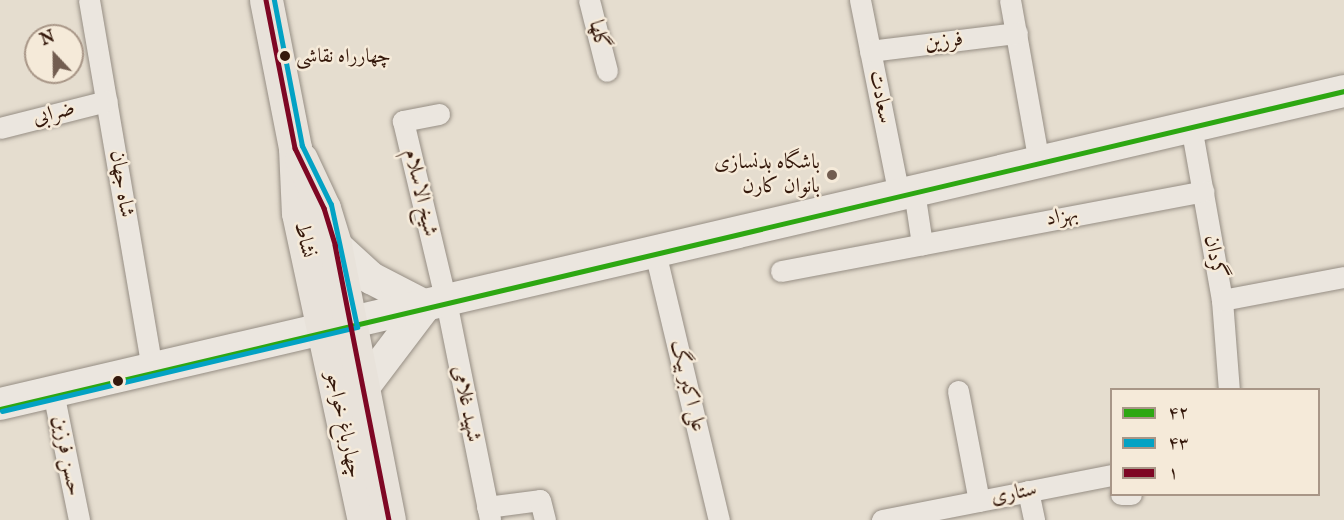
<!DOCTYPE html>
<meta charset="utf-8">
<style>
body{margin:0}
#map{position:relative;width:1344px;height:520px;overflow:hidden;background:#e5ddcf;font-family:"IM FELL English",Amiri,serif}
div>[style]{position:absolute}
[style*='--x']{left:calc(var(--x)*1px);top:calc(var(--y)*1px);width:calc(var(--w)*1px);rotate:calc(var(--a)*1deg)}
.roads{filter:drop-shadow(0 0 2px #968e84) drop-shadow(0 0 2px #968e84)}
.minor>*{height:21px;margin:-10.5px;padding:0 10.5px;transform-origin:10.5px;border-radius:10.5px;background:#ebe6df}
.secondary>*{height:32px;margin:-16px;padding:0 16px;transform-origin:16px;border-radius:16px;background:#ebe6df}
.primary>*{height:33px;margin:-16.5px;padding:0 16.5px;transform-origin:16.5px;border-radius:16.5px;background:#e8e2da}
.bus-1>*{height:4.5px;margin:-2.25px;padding:0 2.25px;transform-origin:2.25px;border-radius:2.25px;background:#2da712}
.bus-2>*{height:4.5px;margin:-2.25px;padding:0 2.25px;transform-origin:2.25px;border-radius:2.25px;background:#03a2c4}
.bus-3>*{height:4.5px;margin:-2.25px;padding:0 2.25px;transform-origin:2.25px;border-radius:2.25px;background:#7e0724}
.dots>*{width:16px;height:16px;translate:-50% -50%;box-sizing:border-box;border:3px solid #f5ead9;border-radius:50%}
span{translate:-50% -50%;white-space:nowrap;text-align:center;line-height:1.15;-webkit-text-stroke:5px #f5ead9;paint-order:stroke}
.bus-label{font-size:20px;color:#34180b}
.left{translate:0 -50%;text-align:left}
.street-label{font-size:21px;color:#34180b}
.poi-label{font-size:21px;color:#34180b}
.right{translate:-100% -50%;text-align:right}
.legend{position:absolute;left:1110px;top:388px;width:210px;height:108px;box-sizing:border-box;background:#f5ead9;border:2px solid #a89687;margin:0;padding:8px 10px;list-style:none;font-size:18px;color:#34180b}
.legend li{display:flex;align-items:center;gap:12px;height:30px}
.legend b{width:30px;border:2px solid #a89687}
.north{position:absolute;left:24px;top:24px;width:60px;height:60px;box-sizing:border-box;background:#f5ead9;border:2px solid #a89687;border-radius:50%;rotate:338deg;font-size:16px;font-weight:700;line-height:24px;text-align:center;color:#34180b}
.north::after{content:'';display:block;margin:auto;width:21px;height:27px;background:#725d50;clip-path:polygon(50% 0,100% 100%,50% 72%,0 100%)}
</style>
<div id="map">
<div class="roads">
<div class="minor">
<div style="--x:89;--y:0;--w:374;--a:80.3"></div>
<div style="--x:589;--y:0;--w:73;--a:75.8"></div>
<div style="--x:860;--y:0;--w:199;--a:78.7"></div>
<div style="--x:1010;--y:0;--w:165;--a:79.9"></div>
<div style="--x:870;--y:51;--w:148;--a:-7"></div>
<div style="--x:439;--y:114;--w:37;--a:169"></div>
<div style="--x:403;--y:121;--w:185;--a:76.6"></div>
<div style="--x:446;--y:301;--w:223;--a:78.6"></div>
<div style="--x:1191;--y:126;--w:177;--a:79.9"></div>
<div style="--x:1222;--y:300;--w:90;--a:85.6"></div>
<div style="--x:0;--y:128;--w:110;--a:-14.2"></div>
<div style="--x:914;--y:191;--w:54;--a:81.4"></div>
<div style="--x:655;--y:252;--w:276;--a:76.6"></div>
<div style="--x:781;--y:271;--w:430;--a:-10.7"></div>
<div style="--x:1222;--y:300;--w:124;--a:-10.7"></div>
<div style="--x:958;--y:391;--w:112;--a:79.2"></div>
<div style="--x:53;--y:392;--w:131;--a:78.5"></div>
<div style="--x:1028;--y:491;--w:30;--a:78"></div>
<div style="--x:1121;--y:494;--w:10;--a:0"></div>
<div style="--x:487;--y:507;--w:53;--a:-7.5"></div>
<div style="--x:540;--y:500;--w:21;--a:76"></div>
<div style="--x:882;--y:520;--w:234;--a:-11.1"></div>
</div>
<div class="secondary">
<div style="--x:335;--y:245;--w:49;--a:42.5"></div>
<div style="--x:371;--y:278;--w:61;--a:27.4"></div>
<div style="--x:425;--y:306;--w:103;--a:127.1"></div>
<div style="--x:0;--y:404;--w:1380;--a:-13.11"></div>
</div>
<div class="primary">
<div style="--x:266;--y:0;--w:151;--a:78.9"></div>
<div style="--x:295;--y:148;--w:65;--a:87.4"></div>
<div style="--x:298;--y:213;--w:314;--a:77.9"></div>
<div style="--x:301;--y:159;--w:54;--a:64.9"></div>
<div style="--x:324;--y:208;--w:39;--a:73"></div>
<div style="--x:335;--y:245;--w:280;--a:78.9"></div>
</div>
</div>
<div class="bus-1">
<div style="--x:0;--y:409;--w:1381;--a:-13.31"></div>
</div>
<div class="bus-2">
<div style="--x:2;--y:411;--w:365;--a:-13.3"></div>
<div style="--x:357;--y:327;--w:125;--a:-102"></div>
<div style="--x:331;--y:205;--w:66;--a:-116.2"></div>
<div style="--x:302;--y:146;--w:149;--a:-100.9"></div>
</div>
<div class="bus-3">
<div style="--x:266;--y:0;--w:151;--a:78.9"></div>
<div style="--x:295;--y:148;--w:67;--a:64.2"></div>
<div style="--x:324;--y:208;--w:39;--a:73"></div>
<div style="--x:335;--y:245;--w:280;--a:78.9"></div>
</div>
<div class="dots">
<div style="left:285px;top:56px;background:#34180b"></div>
<div style="left:832px;top:175px;background:#725d50"></div>
<div style="left:118px;top:381px;background:#34180b"></div>
</div>
<div class="bus-label">
<span class="left" style="left:296px;top:56px">چهارراه نقاشی</span>
</div>
<div class="street-label">
<span style="left:598px;top:35px;rotate:76deg">گلها</span>
<span style="left:944px;top:42px;rotate:-7deg">فرزین</span>
<span style="left:880px;top:97px;rotate:79deg">سعادت</span>
<span style="left:54px;top:114px;rotate:-14deg">ضرابی</span>
<span style="left:121px;top:184px;rotate:81deg">شاه جهان</span>
<span style="left:420px;top:193px;rotate:77deg">شیخ الاسلام</span>
<span style="left:1062px;top:217px;rotate:-11deg">بهزاد</span>
<span style="left:304px;top:240px;rotate:78deg">نشاط</span>
<span style="left:1214px;top:257px;rotate:80deg">گردان</span>
<span style="left:687px;top:386px;rotate:76deg">علی اکبر بیگ</span>
<span style="left:466px;top:404px;rotate:79deg">شهید غلامی</span>
<span style="left:343px;top:425px;rotate:78deg">چهارباغ خواجو</span>
<span style="left:66px;top:456px;rotate:79deg">حسن فرزین</span>
<span style="left:1014px;top:494px;rotate:-11deg">ستاری</span>
</div>
<div class="poi-label">
<span class="right" style="left:820px;top:175px">باشگاه بدنسازی<br>بانوان کارن</span>
</div>
<ul class="legend">
<li><b style="height:8px;background:#2da712"></b>۴۲</li>
<li><b style="height:8px;background:#03a2c4"></b>۴۳</li>
<li><b style="height:8px;background:#7e0724"></b>۱</li>
</ul>
<div class="north">N</div>
</div>
